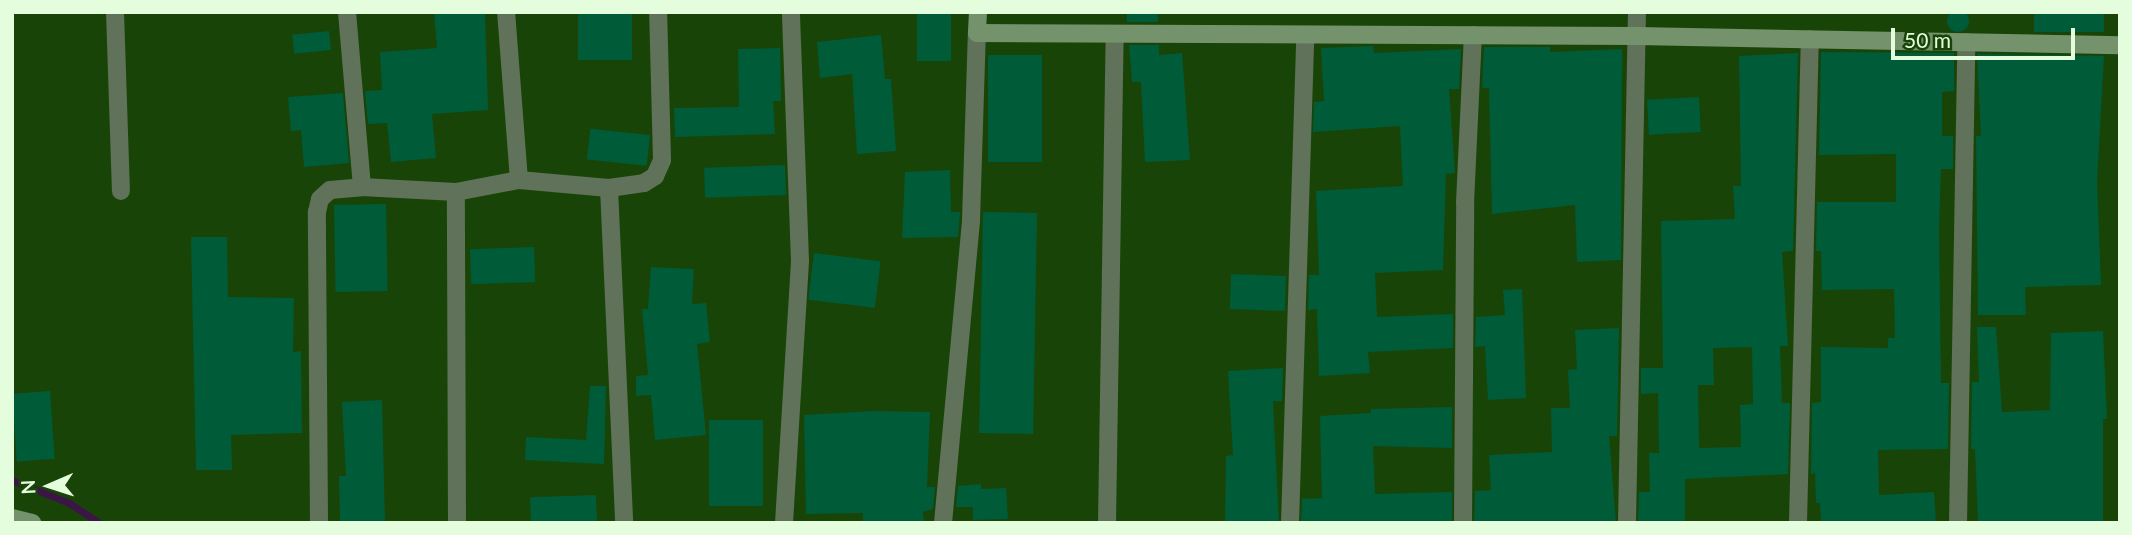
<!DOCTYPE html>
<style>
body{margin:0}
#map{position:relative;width:2132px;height:535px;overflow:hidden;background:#194407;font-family:Lato,sans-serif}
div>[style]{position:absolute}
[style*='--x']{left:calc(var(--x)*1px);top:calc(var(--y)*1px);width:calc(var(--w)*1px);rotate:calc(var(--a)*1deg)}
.stream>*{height:7px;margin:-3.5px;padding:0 3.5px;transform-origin:3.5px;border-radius:3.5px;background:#3c1547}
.building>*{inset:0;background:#005b38;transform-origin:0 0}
.round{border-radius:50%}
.street>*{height:18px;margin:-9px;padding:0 9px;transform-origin:9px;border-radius:9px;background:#60725a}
.secondary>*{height:18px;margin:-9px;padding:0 9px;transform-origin:9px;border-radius:9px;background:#74926b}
span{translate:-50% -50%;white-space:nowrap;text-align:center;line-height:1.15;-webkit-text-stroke:7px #194407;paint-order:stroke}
.frame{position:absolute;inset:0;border:14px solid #e4fddc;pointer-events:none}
.north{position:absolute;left:14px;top:451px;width:70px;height:70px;-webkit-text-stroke:5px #194407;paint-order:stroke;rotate:267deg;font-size:19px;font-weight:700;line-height:28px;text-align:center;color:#e4fddc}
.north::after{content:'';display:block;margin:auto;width:24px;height:32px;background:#e4fddc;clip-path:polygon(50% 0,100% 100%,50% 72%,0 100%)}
.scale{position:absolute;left:1891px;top:28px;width:184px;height:32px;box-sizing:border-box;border:4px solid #e4fddc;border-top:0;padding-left:9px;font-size:21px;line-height:24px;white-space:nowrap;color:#e4fddc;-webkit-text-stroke:5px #194407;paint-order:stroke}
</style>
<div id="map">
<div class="stream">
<div style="--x:12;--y:480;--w:61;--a:22"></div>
<div style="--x:69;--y:503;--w:37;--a:33"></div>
</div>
<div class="building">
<div class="round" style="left:1947px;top:10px;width:22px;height:22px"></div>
<div style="clip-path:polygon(434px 12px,485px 12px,488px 110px,432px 114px,436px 158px,391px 162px,387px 123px,368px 124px,365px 91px,382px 90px,380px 52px,437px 48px)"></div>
<div style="left:578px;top:12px;width:54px;height:48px"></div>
<div style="left:917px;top:12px;width:34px;height:49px"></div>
<div style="left:1127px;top:12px;width:31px;height:10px"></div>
<div style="left:2034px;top:12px;width:70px;height:20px"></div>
<div style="left:329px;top:31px;width:19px;height:37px;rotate:84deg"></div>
<div style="clip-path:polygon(881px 35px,885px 79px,891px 79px,896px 151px,857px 154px,852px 74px,820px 78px,817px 42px)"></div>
<div style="clip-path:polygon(1129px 45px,1159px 45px,1159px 55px,1182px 53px,1190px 160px,1145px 162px,1141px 82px,1132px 82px)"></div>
<div style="clip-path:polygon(1373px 46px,1374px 53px,1461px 49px,1459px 89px,1449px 89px,1455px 173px,1446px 174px,1443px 270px,1375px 273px,1377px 317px,1453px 314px,1453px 348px,1368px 352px,1370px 373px,1319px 376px,1317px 309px,1308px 310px,1309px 275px,1319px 275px,1316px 191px,1403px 186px,1400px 126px,1313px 132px,1314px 102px,1324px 101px,1321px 48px)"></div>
<div style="clip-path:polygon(1484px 47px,1550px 47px,1550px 52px,1622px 49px,1621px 260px,1577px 262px,1575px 205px,1492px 214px,1489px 88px,1482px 88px)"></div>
<div style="clip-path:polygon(780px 48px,781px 101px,773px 101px,775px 134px,675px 137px,674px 108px,739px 107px,738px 49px)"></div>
<div style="clip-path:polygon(1821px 52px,1954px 53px,1954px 91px,1942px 92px,1942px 136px,1953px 136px,1953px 169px,1941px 169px,1939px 227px,1941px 383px,1949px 383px,1948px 449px,1878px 450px,1879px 495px,1934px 492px,1936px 523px,1821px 523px,1820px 503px,1816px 503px,1815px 473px,1811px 474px,1812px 403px,1821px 402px,1821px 347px,1888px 348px,1888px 338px,1895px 338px,1894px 289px,1822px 290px,1821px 251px,1816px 251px,1817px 202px,1896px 202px,1896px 154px,1819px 155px)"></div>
<div style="clip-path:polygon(evenodd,1798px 53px,1793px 251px,1782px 252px,1788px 346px,1780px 346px,1782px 403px,1790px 403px,1788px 474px,1685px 479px,1685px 523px,1638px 523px,1639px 492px,1650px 492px,1649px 453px,1659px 453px,1658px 393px,1641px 394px,1641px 368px,1663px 368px,1661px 221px,1735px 219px,1733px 186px,1741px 186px,1739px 56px,1798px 53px,1752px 347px,1753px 404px,1740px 405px,1741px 447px,1699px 448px,1698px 385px,1714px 385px,1713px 348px,1752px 347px)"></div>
<div style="clip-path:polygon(1977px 54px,2104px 56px,2097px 182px,2101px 285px,2025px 287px,2026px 315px,1978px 315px,1976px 136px,1981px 136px)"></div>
<div style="left:1042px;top:55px;width:107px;height:54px;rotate:90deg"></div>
<div style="clip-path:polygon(343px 93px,349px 163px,304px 167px,301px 130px,291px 131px,288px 97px)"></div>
<div style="left:1699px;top:97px;width:35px;height:52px;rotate:87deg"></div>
<div style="left:650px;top:135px;width:31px;height:60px;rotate:96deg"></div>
<div style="left:785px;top:165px;width:30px;height:81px;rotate:88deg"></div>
<div style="clip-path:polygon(950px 170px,951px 212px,960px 212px,958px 237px,902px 238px,905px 172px)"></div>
<div style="left:386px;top:204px;width:87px;height:52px;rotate:89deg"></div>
<div style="left:983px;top:212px;width:54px;height:221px;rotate:1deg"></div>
<div style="clip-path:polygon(191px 237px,227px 237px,228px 297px,294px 298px,293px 352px,301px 351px,302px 433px,231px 435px,232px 470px,196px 470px)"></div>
<div style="left:534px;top:247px;width:35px;height:64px;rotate:88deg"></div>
<div style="left:814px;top:253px;width:67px;height:47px;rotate:7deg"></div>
<div style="clip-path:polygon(651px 267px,694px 269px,692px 304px,706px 303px,710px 342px,697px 344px,706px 435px,655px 440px,651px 395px,636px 396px,636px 376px,648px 375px,642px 309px,648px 309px)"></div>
<div style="left:1286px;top:276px;width:35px;height:55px;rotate:92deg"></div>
<div style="clip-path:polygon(1522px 289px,1526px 398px,1488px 400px,1485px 346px,1475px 347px,1476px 317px,1505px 315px,1503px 290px)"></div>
<div style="clip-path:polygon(1977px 327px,1996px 327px,2002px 412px,2050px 410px,2051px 333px,2103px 331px,2107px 419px,2103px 419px,2103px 523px,1978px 523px,1975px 449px,1971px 449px,1972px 382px,1979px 382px)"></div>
<div style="clip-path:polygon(1619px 328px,1617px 436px,1609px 436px,1616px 523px,1474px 523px,1475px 491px,1491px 490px,1489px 455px,1552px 452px,1551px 408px,1570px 408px,1568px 370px,1577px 369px,1575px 330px)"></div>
<div style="clip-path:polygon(1283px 368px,1282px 401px,1273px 401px,1279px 523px,1225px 523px,1226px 456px,1233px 455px,1228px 371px)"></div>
<div style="clip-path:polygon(590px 386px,606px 386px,604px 464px,525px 460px,526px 437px,586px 440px)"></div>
<div style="left:50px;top:391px;width:68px;height:38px;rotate:86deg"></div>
<div style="clip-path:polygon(382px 400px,385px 523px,340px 523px,339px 476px,346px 476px,342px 402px)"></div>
<div style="clip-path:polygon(1452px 407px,1452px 448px,1373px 446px,1375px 494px,1452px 492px,1452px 523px,1301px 523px,1302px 499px,1322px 498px,1320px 416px,1371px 413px,1371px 409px)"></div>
<div style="clip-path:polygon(874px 411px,930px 412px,927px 487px,935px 487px,933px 509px,923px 512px,924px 523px,863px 523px,863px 513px,806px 514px,804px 415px)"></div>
<div style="left:763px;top:420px;width:86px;height:54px;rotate:90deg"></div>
<div style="clip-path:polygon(981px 484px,981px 489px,1006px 488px,1008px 519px,973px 520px,973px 507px,956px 507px,958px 486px)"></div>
<div style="left:596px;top:495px;width:28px;height:66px;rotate:88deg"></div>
</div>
<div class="street">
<div style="--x:115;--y:12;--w:179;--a:88.1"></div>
<div style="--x:519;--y:180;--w:90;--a:5.1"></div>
<div style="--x:609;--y:188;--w:35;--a:-8"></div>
<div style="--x:644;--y:183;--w:13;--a:-32"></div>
<div style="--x:655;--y:176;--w:17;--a:-66"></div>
<div style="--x:662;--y:160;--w:148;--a:-91.5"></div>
<div style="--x:362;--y:187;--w:94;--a:3"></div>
<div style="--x:609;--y:188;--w:335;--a:87.4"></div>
<div style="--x:319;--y:523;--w:311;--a:-90.4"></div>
<div style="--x:317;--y:212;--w:13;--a:-77"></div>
<div style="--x:320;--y:199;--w:13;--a:-42"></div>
<div style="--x:330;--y:190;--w:32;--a:-5"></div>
<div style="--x:362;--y:187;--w:176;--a:-94.9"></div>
<div style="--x:457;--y:523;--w:331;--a:-90.2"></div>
<div style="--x:456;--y:192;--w:64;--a:-10.8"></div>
<div style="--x:519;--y:180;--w:169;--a:-94.4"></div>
<div style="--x:784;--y:523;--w:262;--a:-86.5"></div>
<div style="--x:800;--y:261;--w:249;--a:-92.1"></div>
<div style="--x:943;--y:523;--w:304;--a:-84.7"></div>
<div style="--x:971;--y:220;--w:187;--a:-88.2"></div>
<div style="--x:1107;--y:523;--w:489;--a:-89.1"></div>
<div style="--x:1290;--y:523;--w:488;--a:-88.2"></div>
<div style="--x:1463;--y:523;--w:320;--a:-89.6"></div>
<div style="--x:1465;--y:203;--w:168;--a:-87.3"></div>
<div style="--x:1627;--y:523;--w:511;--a:-88.88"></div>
<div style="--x:1798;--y:523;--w:484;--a:-88.6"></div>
<div style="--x:1958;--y:523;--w:481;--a:-89"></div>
</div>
<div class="secondary">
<div style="--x:978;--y:12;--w:21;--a:93"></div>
<div style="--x:977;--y:33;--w:660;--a:0.26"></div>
<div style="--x:1637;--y:36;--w:483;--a:1.1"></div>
<div style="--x:12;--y:518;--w:21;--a:14"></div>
</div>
<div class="frame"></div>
<div class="north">N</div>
<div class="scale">50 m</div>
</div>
